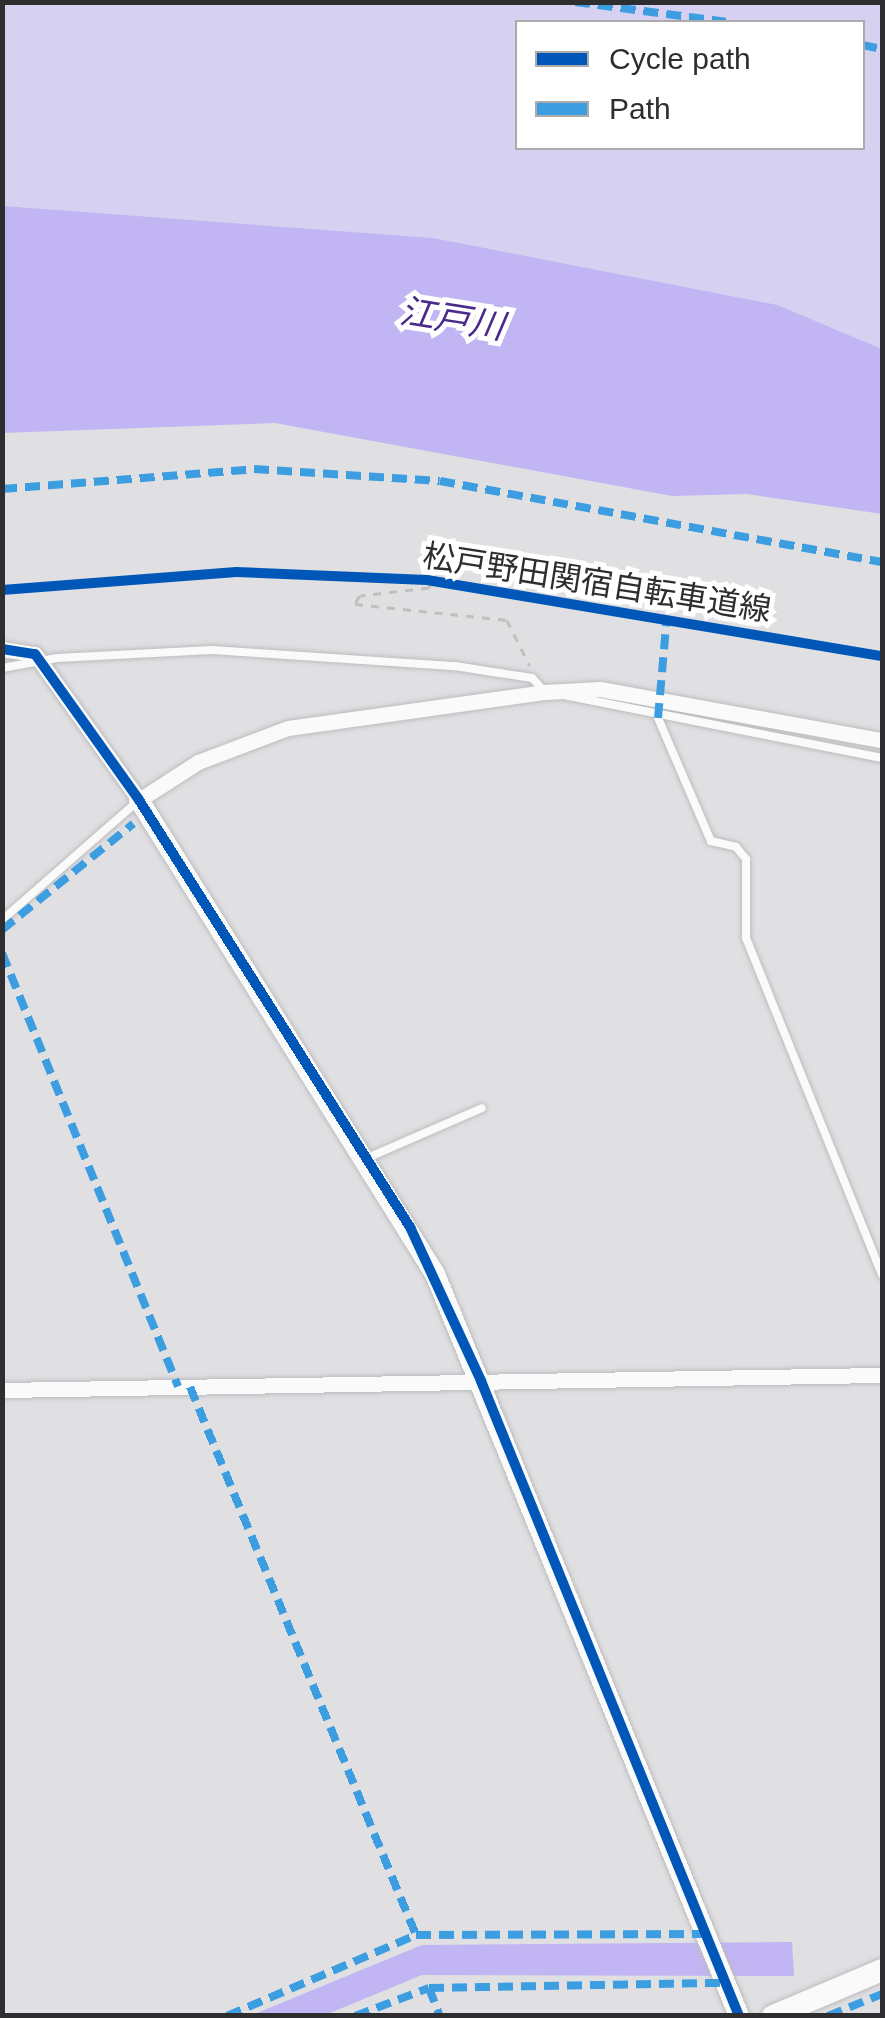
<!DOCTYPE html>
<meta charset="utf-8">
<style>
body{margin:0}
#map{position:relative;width:885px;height:2018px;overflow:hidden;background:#e0dfe2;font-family:Helvetica,"Noto Sans JP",sans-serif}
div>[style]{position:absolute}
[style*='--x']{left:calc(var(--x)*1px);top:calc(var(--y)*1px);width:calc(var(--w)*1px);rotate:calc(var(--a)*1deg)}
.green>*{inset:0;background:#d6d0f1}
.water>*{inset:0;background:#c2b5f3}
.path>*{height:2.5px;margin-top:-1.25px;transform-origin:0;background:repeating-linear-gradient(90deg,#c0c0c1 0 8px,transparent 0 16px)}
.roads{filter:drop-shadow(0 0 2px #bdbcbf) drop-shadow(0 0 2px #bdbcbf)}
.lane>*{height:8px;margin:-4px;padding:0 4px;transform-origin:4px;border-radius:4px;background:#fafafb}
.street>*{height:15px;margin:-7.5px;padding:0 7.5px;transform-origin:7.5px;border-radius:7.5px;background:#fafafb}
.secondary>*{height:20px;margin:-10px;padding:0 10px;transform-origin:10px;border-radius:10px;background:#fafafb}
.primary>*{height:22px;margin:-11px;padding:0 11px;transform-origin:11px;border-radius:11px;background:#fafafb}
.quiet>*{height:8px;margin-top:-4px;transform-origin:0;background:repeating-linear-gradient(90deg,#3d9de1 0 15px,transparent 0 23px)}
.cycleway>*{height:10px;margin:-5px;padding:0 5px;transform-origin:5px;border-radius:5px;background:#0057b8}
span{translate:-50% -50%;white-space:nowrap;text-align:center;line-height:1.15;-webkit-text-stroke:10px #fff;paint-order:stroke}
.street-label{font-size:32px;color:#2e2d2f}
.water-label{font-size:35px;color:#49298a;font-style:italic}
.frame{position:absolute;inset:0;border:5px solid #2e2d2f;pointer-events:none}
.legend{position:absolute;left:515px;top:20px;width:350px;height:130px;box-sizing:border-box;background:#fff;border:2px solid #ababac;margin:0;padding:12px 18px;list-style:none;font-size:30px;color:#2e2d2f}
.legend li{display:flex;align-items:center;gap:20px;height:50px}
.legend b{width:50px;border:2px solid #ababac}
</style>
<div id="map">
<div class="green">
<div style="clip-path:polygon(evenodd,2px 3px,882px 3px,882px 349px,433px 238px,3px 206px,2px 3px,518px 22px,862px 22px,862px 148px,518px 148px,518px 22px)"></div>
</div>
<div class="water">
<div style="clip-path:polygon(3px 206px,433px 238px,777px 305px,882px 349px,882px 514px,747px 494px,672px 496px,275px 423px,3px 433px)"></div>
<div style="clip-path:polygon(792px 1942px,794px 1976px,422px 1975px,325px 2015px,250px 2016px,422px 1945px)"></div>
</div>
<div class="path">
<div style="--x:433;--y:581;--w:8;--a:120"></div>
<div style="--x:429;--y:588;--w:69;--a:173.4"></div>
<div style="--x:360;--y:596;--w:9;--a:122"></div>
<div style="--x:355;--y:604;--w:153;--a:6"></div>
<div style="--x:507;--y:620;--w:51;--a:63.4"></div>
</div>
<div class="roads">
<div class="lane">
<div style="--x:2;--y:668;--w:56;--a:-10.3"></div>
<div style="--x:57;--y:658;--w:155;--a:-3"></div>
<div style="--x:212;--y:650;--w:244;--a:3.8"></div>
<div style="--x:455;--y:666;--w:78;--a:8.9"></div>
<div style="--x:532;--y:678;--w:19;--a:47"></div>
<div style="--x:564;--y:695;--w:324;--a:11.2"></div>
<div style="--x:658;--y:718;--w:134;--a:66.7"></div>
<div style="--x:711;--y:841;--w:26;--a:13"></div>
<div style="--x:736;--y:847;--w:16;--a:50"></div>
<div style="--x:746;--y:859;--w:79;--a:90"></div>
<div style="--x:746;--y:938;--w:363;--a:68"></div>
<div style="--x:2;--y:920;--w:181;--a:-41.2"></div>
<div style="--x:367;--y:1158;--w:125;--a:-23.5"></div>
</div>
<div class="street">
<div style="--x:2;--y:649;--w:33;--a:9"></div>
<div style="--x:35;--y:654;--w:179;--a:54.5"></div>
<div style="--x:139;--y:800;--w:70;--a:-32.8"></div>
<div style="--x:198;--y:762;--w:96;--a:-20.7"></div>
<div style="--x:288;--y:728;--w:260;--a:-8"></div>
<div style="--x:545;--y:692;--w:55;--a:-3.1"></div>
<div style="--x:600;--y:689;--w:287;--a:10.3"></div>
<div style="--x:2;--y:1390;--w:880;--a:-0.98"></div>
</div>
<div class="secondary">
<div style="--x:139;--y:800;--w:559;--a:58.02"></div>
<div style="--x:435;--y:1274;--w:802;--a:67.72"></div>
</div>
<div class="primary">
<div style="--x:773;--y:2016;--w:118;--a:-22.9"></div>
</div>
</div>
<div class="quiet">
<div style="--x:575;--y:2;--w:152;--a:7.5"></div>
<div style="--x:862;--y:45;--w:20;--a:11"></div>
<div style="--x:2;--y:489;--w:253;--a:-4.5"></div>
<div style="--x:254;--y:469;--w:186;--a:3.7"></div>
<div style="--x:440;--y:481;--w:449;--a:10.4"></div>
<div style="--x:658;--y:718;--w:102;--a:-85"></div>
<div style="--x:2;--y:930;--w:169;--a:-39"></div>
<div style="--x:2;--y:953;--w:468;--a:67.9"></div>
<div style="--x:190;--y:1387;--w:593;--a:67.59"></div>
<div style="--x:429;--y:1988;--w:30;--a:69"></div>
<div style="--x:227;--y:2016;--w:206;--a:-23.2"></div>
<div style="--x:416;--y:1935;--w:290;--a:-0.2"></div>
<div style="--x:355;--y:2016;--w:79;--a:-20.7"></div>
<div style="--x:429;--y:1988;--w:297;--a:-1"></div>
<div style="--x:828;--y:2016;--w:58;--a:-22.2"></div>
</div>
<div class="cycleway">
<div style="--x:2;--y:590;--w:235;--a:-4.4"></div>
<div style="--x:236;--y:572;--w:191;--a:2.4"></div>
<div style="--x:427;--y:580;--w:461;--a:9.5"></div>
<div style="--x:2;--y:649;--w:33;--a:9"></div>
<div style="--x:35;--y:654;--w:179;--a:54.5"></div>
<div style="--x:139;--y:800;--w:506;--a:57.6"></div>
<div style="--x:410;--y:1227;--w:170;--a:65.2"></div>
<div style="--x:481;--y:1381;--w:685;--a:67.89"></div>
</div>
<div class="street-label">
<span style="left:597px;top:583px;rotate:9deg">松戸野田関宿自転車道線</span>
</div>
<div class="water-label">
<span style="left:452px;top:319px;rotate:9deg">江戸川</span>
</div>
<div class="frame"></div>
<ul class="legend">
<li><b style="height:12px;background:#0057b8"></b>Cycle path</li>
<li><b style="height:12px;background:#3d9de1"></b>Path</li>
</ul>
</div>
